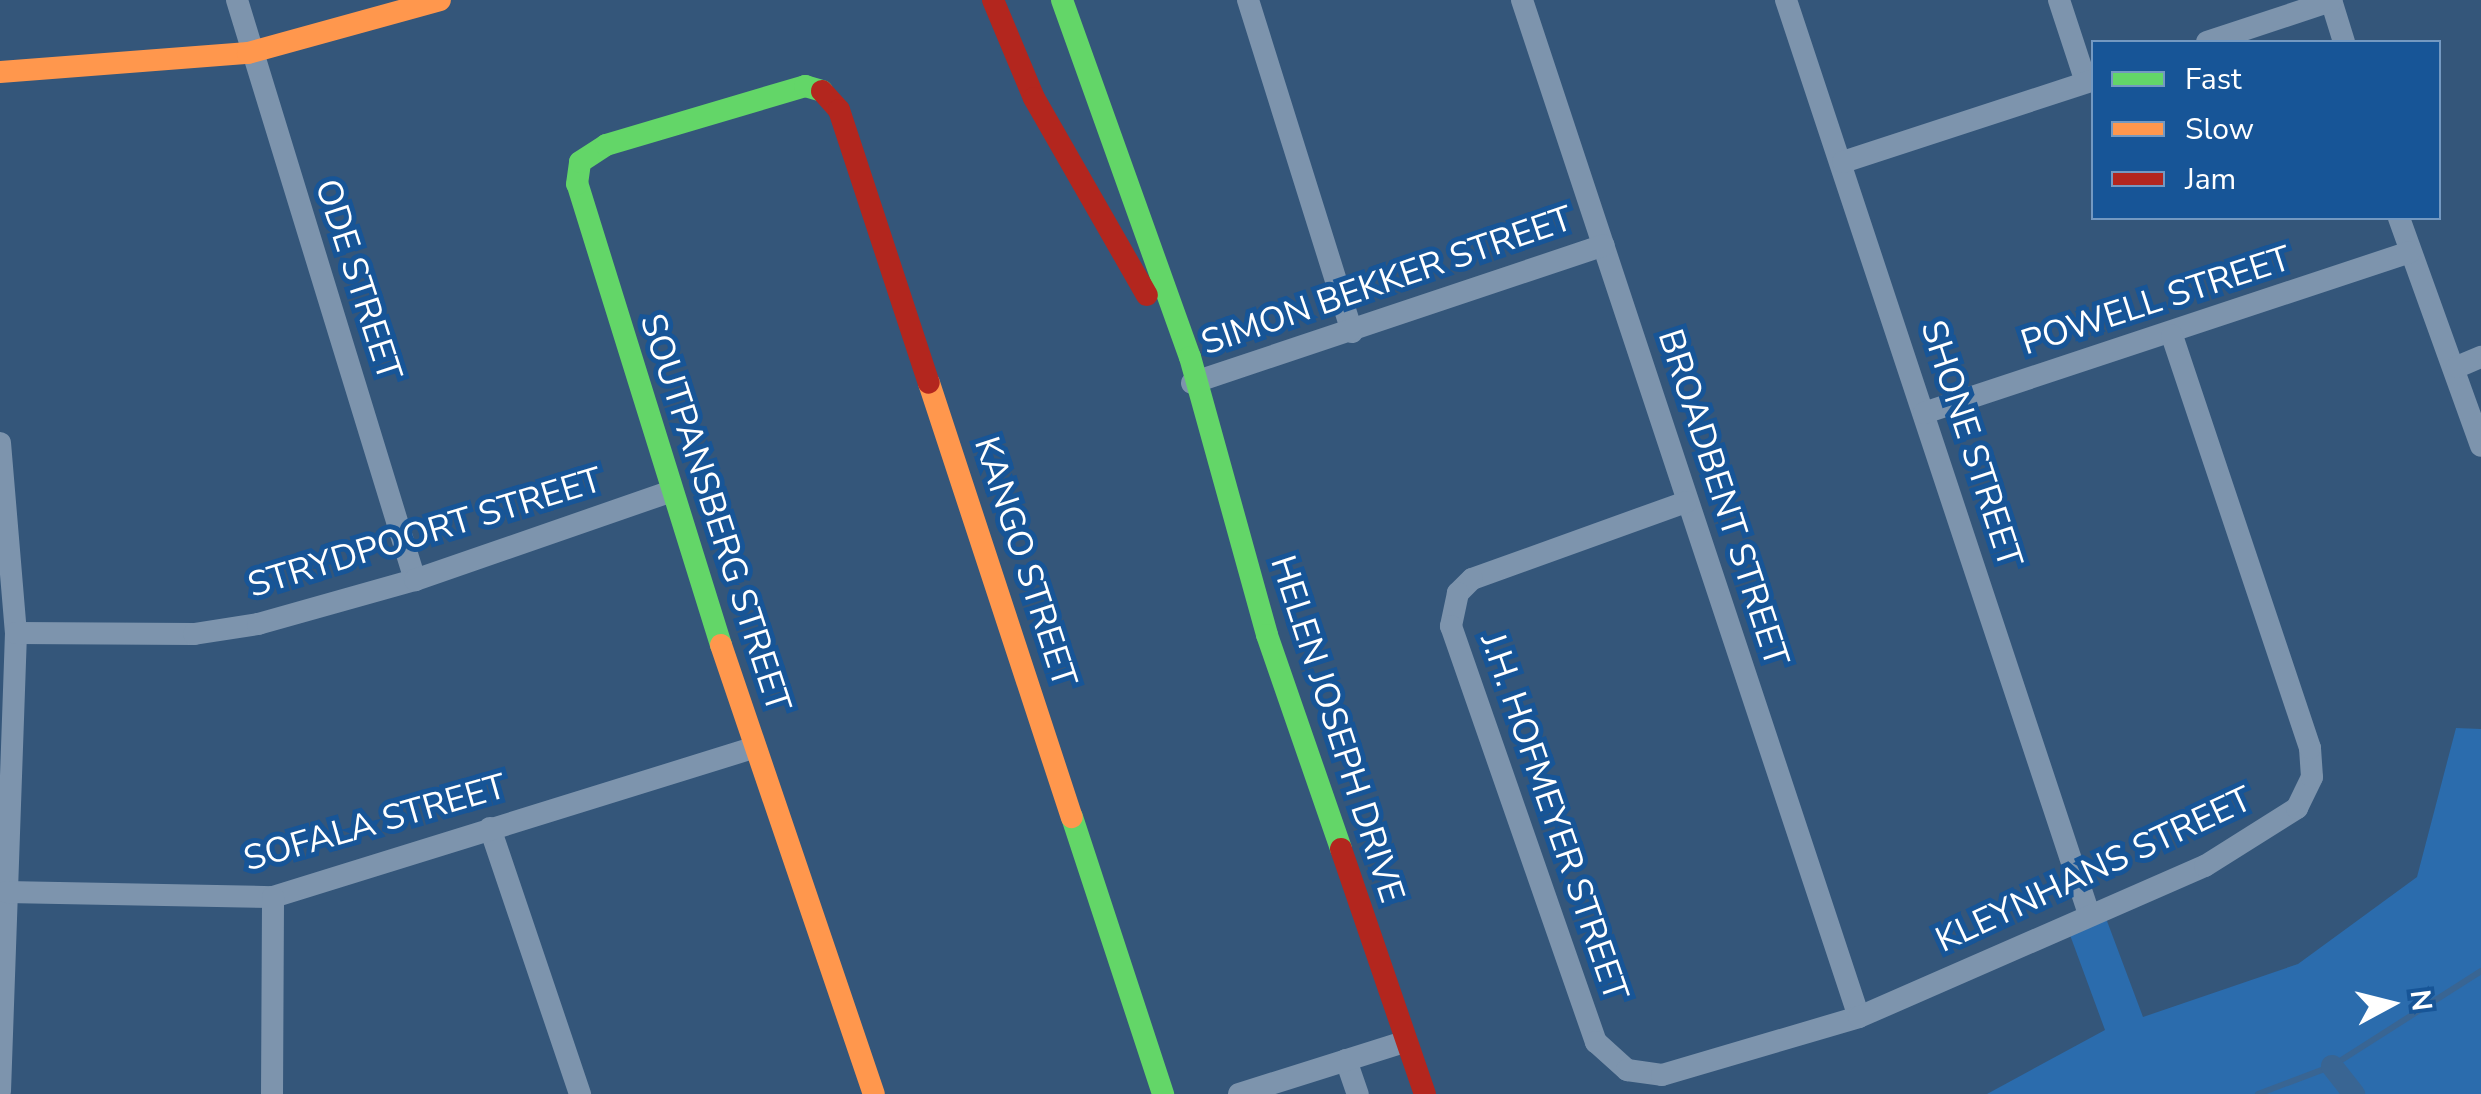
<!DOCTYPE html>
<style>
body{margin:0}
#map{position:relative;width:2481px;height:1094px;overflow:hidden;background:#34567a;font-family:"Nunito Sans",sans-serif}
div>[style]{position:absolute}
[style*='--x']{left:calc(var(--x)*1px);top:calc(var(--y)*1px);width:calc(var(--w)*1px);rotate:calc(var(--a)*1deg)}
.green>*{inset:0;background:#2b6cad}
.stream>*{height:6px;margin:-3px;padding:0 3px;transform-origin:3px;border-radius:3px;background:#396593}
.canal>*{height:22px;margin:-11px;padding:0 11px;transform-origin:11px;border-radius:11px;background:#396593}
.street>*{height:22px;margin:-11px;padding:0 11px;transform-origin:11px;border-radius:11px;background:#7d94ad}
.fast>*{height:22px;margin:-11px;padding:0 11px;transform-origin:11px;border-radius:11px;background:#63d668}
.slow>*{height:22px;margin:-11px;padding:0 11px;transform-origin:11px;border-radius:11px;background:#ff974d}
.jam>*{height:22px;margin:-11px;padding:0 11px;transform-origin:11px;border-radius:11px;background:#b3261e}
span{translate:-50% -50%;white-space:nowrap;text-align:center;line-height:1.15;-webkit-text-stroke:10px #175597;paint-order:stroke}
.street-label{font-size:35px;color:#fff}
.legend{position:absolute;left:2091px;top:40px;width:350px;height:180px;box-sizing:border-box;background:#175597;border:2px solid #7499c1;margin:0;padding:12px 18px;list-style:none;font-size:30px;color:#fff}
.legend li{display:flex;align-items:center;gap:20px;height:50px}
.legend b{width:50px;border:2px solid #7499c1}
.north{position:absolute;left:2341px;top:954px;width:100px;height:100px;-webkit-text-stroke:8px #175597;paint-order:stroke;rotate:83deg;font-size:28px;font-weight:700;line-height:40px;text-align:center;color:#fff}
.north::after{content:'';display:block;margin:auto;width:35px;height:45px;background:#fff;clip-path:polygon(50% 0,100% 100%,50% 72%,0 100%)}
</style>
<div id="map">
<div class="green">
<div style="clip-path:polygon(2456px 728px,2481px 729px,2481px 1094px,1987px 1094px,2105px 1030px,2070px 935px,2104px 913px,2143px 1017px,2298px 964px,2417px 877px)"></div>
</div>
<div class="stream">
<div style="--x:2258;--y:1094;--w:79;--a:-20.7"></div>
<div style="--x:2332;--y:1066;--w:177;--a:-32.5"></div>
</div>
<div class="canal">
<div style="--x:2332;--y:1066;--w:36;--a:52"></div>
</div>
<div class="street">
<div style="--x:237;--y:0;--w:607;--a:72.94"></div>
<div style="--x:1248;--y:0;--w:348;--a:72.6"></div>
<div style="--x:1522;--y:0;--w:1071;--a:71.67"></div>
<div style="--x:1786;--y:0;--w:960;--a:71.66"></div>
<div style="--x:2059;--y:0;--w:86;--a:71.8"></div>
<div style="--x:2331;--y:0;--w:44;--a:72.8"></div>
<div style="--x:2207;--y:42;--w:131;--a:-18.3"></div>
<div style="--x:1843;--y:162;--w:264;--a:-18.1"></div>
<div style="--x:2399;--y:218;--w:242;--a:70.2"></div>
<div style="--x:2457;--y:367;--w:26;--a:-23"></div>
<div style="--x:1192;--y:383;--w:434;--a:-18.5"></div>
<div style="--x:1924;--y:413;--w:512;--a:-18.33"></div>
<div style="--x:0;--y:443;--w:191;--a:85.2"></div>
<div style="--x:16;--y:633;--w:458;--a:92"></div>
<div style="--x:1686;--y:502;--w:227;--a:160.2"></div>
<div style="--x:1472;--y:579;--w:20;--a:135"></div>
<div style="--x:1458;--y:593;--w:34;--a:102"></div>
<div style="--x:1451;--y:626;--w:441;--a:70.8"></div>
<div style="--x:1596;--y:1042;--w:42;--a:42.1"></div>
<div style="--x:1627;--y:1070;--w:35;--a:8"></div>
<div style="--x:1662;--y:1075;--w:205;--a:-16.4"></div>
<div style="--x:1859;--y:1017;--w:378;--a:-23.6"></div>
<div style="--x:2205;--y:866;--w:109;--a:-32.2"></div>
<div style="--x:2297;--y:808;--w:34;--a:-64"></div>
<div style="--x:2312;--y:777;--w:29;--a:-94"></div>
<div style="--x:2310;--y:748;--w:435;--a:-108.5"></div>
<div style="--x:16;--y:633;--w:178;--a:0.3"></div>
<div style="--x:194;--y:634;--w:65;--a:-8.9"></div>
<div style="--x:258;--y:624;--w:163;--a:-15.7"></div>
<div style="--x:415;--y:580;--w:272;--a:-19.1"></div>
<div style="--x:490;--y:828;--w:281;--a:71.3"></div>
<div style="--x:6;--y:892;--w:267;--a:1.1"></div>
<div style="--x:273;--y:897;--w:503;--a:-17.25"></div>
<div style="--x:1346;--y:1060;--w:36;--a:71"></div>
<div style="--x:272;--y:1094;--w:197;--a:-89.7"></div>
<div style="--x:1239;--y:1094;--w:173;--a:-17.5"></div>
</div>
<div class="fast">
<div style="--x:1062;--y:0;--w:379;--a:70.3"></div>
<div style="--x:1190;--y:357;--w:288;--a:74.5"></div>
<div style="--x:1267;--y:635;--w:226;--a:70.9"></div>
<div style="--x:721;--y:645;--w:483;--a:-107.3"></div>
<div style="--x:577;--y:184;--w:22;--a:-82"></div>
<div style="--x:580;--y:162;--w:31;--a:-33"></div>
<div style="--x:606;--y:145;--w:208;--a:-16.5"></div>
<div style="--x:805;--y:86;--w:18;--a:16"></div>
<div style="--x:1072;--y:817;--w:292;--a:71.8"></div>
</div>
<div class="slow">
<div style="--x:0;--y:72;--w:249;--a:-4.4"></div>
<div style="--x:248;--y:53;--w:199;--a:-15.4"></div>
<div style="--x:929;--y:383;--w:457;--a:71.8"></div>
<div style="--x:721;--y:645;--w:474;--a:71.2"></div>
</div>
<div class="jam">
<div style="--x:993;--y:0;--w:106;--a:67.3"></div>
<div style="--x:1034;--y:98;--w:227;--a:60.2"></div>
<div style="--x:822;--y:91;--w:25;--a:48"></div>
<div style="--x:839;--y:110;--w:287;--a:71.8"></div>
<div style="--x:1341;--y:849;--w:259;--a:71.1"></div>
</div>
<div class="street-label">
<span style="left:358px;top:280px;rotate:72deg">ODE STREET</span>
<span style="left:1387px;top:281px;rotate:-19deg">SIMON BEKKER STREET</span>
<span style="left:2156px;top:301px;rotate:-18deg">POWELL STREET</span>
<span style="left:1971px;top:444px;rotate:72deg">SHONE STREET</span>
<span style="left:1723px;top:498px;rotate:72deg">BROADBENT STREET</span>
<span style="left:715px;top:513px;rotate:72deg">SOUTPANSBERG STREET</span>
<span style="left:425px;top:533px;rotate:-17deg">STRYDPOORT STREET</span>
<span style="left:1025px;top:562px;rotate:72deg">KANGO STREET</span>
<span style="left:1337px;top:729px;rotate:72deg">HELEN JOSEPH DRIVE</span>
<span style="left:1554px;top:817px;rotate:71deg">J.H. HOFMEYER STREET</span>
<span style="left:375px;top:823px;rotate:-16deg">SOFALA STREET</span>
<span style="left:2094px;top:870px;rotate:-25deg">KLEYNHANS STREET</span>
</div>
<ul class="legend">
<li><b style="height:12px;background:#63d668"></b>Fast</li>
<li><b style="height:12px;background:#ff974d"></b>Slow</li>
<li><b style="height:12px;background:#b3261e"></b>Jam</li>
</ul>
<div class="north">N</div>
</div>
